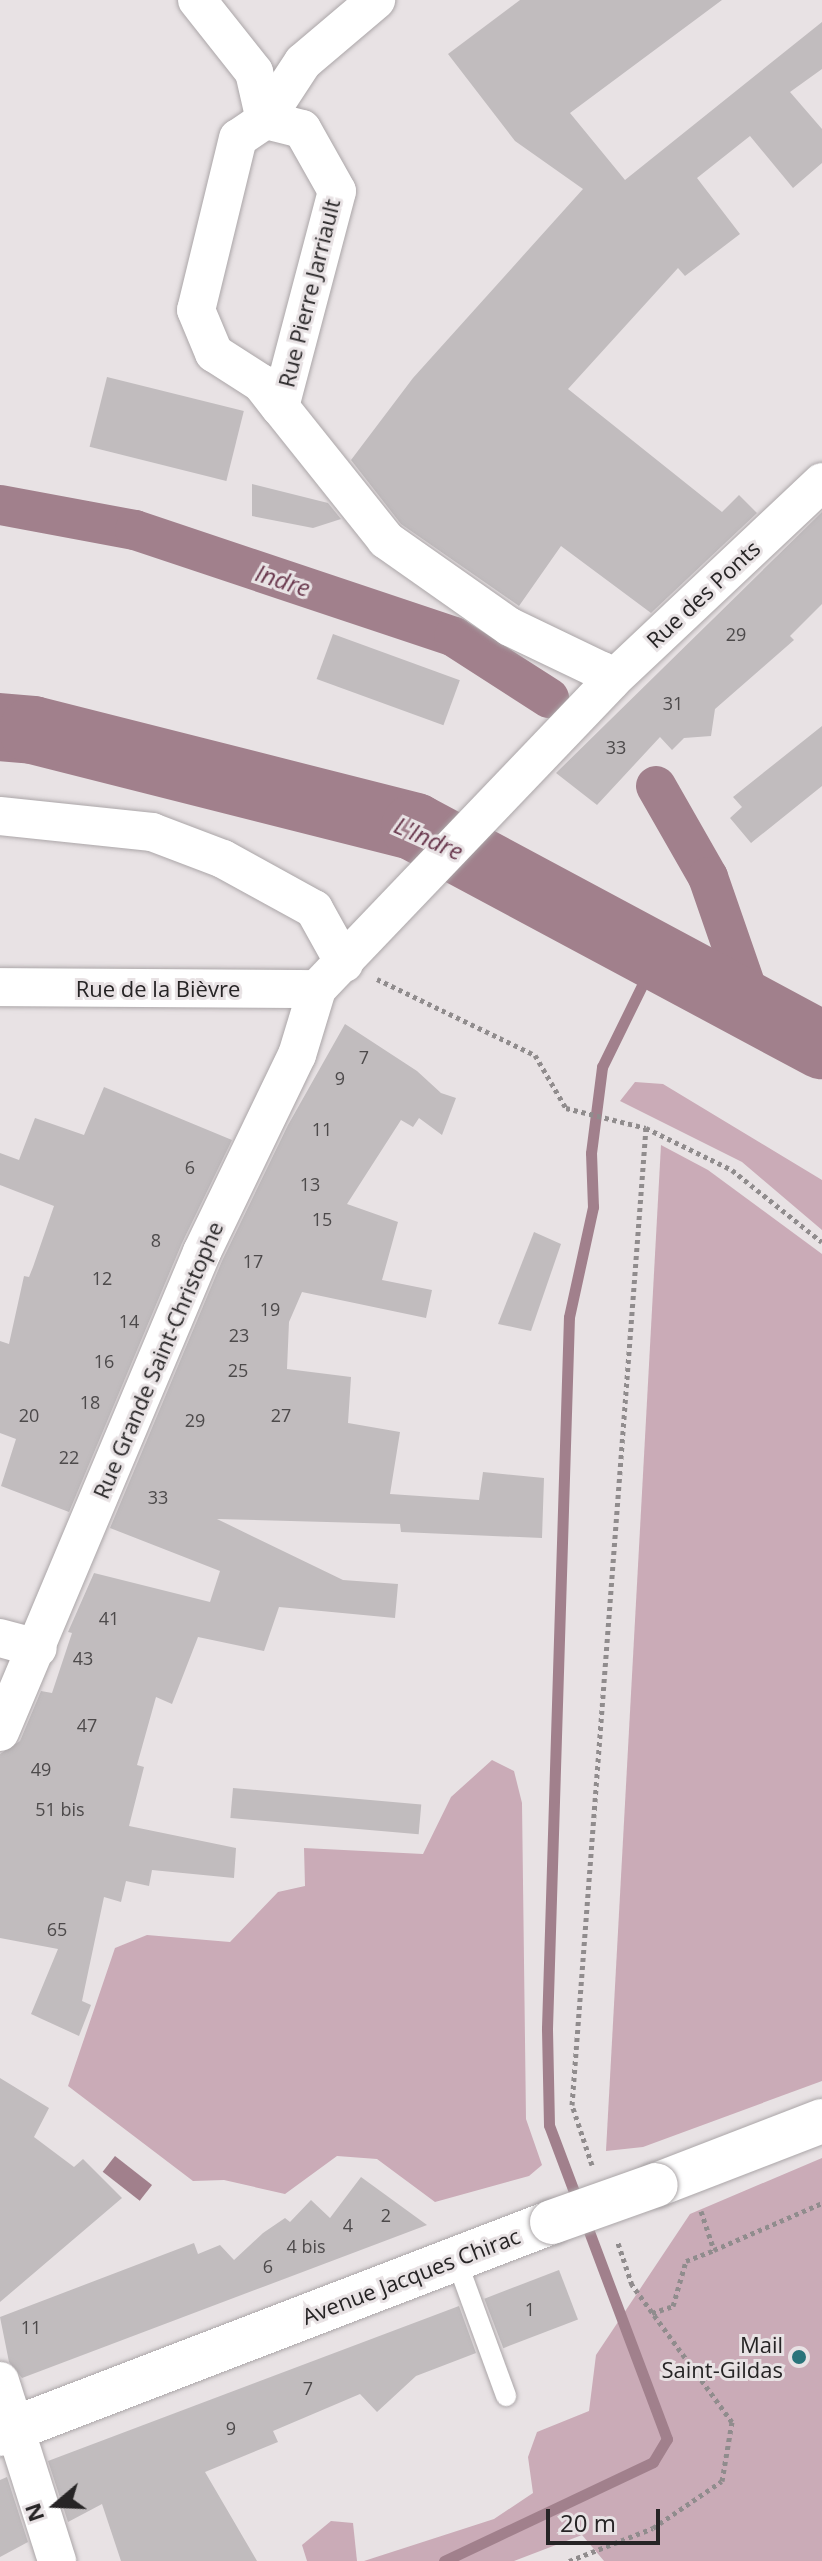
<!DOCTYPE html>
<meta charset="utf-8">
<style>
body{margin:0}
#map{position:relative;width:822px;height:2561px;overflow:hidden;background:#e8e2e4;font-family:"Open Sans",sans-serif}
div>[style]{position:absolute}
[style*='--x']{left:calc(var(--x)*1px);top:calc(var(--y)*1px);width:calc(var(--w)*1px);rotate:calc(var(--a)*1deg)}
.green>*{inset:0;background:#caabb7}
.water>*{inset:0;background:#a1808c;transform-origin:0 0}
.stream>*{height:11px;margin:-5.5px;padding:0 5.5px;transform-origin:5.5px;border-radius:5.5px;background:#a1808c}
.canal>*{height:40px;margin:-20px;padding:0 20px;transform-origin:20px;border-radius:20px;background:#a1808c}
.river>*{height:68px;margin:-34px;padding:0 34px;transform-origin:34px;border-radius:34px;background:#a1808c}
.building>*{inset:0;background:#c1bcbe;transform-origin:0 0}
.path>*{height:5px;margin-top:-2.5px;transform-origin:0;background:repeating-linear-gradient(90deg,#908c8d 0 4px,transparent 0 8px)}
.roads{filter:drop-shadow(0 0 2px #aba6a8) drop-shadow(0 0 2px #aba6a8)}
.lane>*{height:20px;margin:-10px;padding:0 10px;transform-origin:10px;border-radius:10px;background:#fff}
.street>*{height:38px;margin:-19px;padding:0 19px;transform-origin:19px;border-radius:19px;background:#fff}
.secondary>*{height:44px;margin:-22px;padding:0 22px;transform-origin:22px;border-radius:22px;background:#fff}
.bridges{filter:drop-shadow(0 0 2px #aba6a8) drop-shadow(0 0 2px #aba6a8)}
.secondary-bridge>*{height:44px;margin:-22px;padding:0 22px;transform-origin:22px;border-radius:22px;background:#fff}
.dots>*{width:22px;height:22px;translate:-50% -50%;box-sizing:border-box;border:4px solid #e8e2e4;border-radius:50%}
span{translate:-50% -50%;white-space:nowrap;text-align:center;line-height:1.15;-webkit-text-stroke:6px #e8e2e4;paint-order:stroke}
.number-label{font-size:18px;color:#4d4a4b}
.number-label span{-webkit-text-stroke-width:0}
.street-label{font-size:22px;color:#262425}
.poi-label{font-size:22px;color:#262425}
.right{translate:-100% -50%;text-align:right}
.water-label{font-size:24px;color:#6a394e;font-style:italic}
.north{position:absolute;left:16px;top:2465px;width:80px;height:80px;-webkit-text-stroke:6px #e8e2e4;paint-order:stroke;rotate:251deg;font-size:22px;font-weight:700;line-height:32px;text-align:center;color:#262425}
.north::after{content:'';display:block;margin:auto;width:28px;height:36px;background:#262425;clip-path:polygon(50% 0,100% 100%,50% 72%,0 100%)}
.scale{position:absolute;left:546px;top:2509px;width:114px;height:36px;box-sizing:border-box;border:4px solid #262425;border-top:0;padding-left:10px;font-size:24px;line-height:28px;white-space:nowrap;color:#262425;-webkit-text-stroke:6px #e8e2e4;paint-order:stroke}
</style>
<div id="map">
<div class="green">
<div style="clip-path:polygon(635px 1082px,663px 1084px,822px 1180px,822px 1230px,742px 1162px,620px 1101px)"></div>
<div style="clip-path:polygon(661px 1145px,708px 1170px,822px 1254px,822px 2081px,643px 2147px,606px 2151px)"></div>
<div style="clip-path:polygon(492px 1760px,514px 1771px,522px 1803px,526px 2119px,542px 2165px,529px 2176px,435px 2202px,377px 2159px,337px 2156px,285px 2194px,224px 2180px,193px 2181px,68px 2086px,115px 1948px,147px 1935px,230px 1942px,278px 1892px,305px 1886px,304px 1848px,423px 1854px,451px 1797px)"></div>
<div style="clip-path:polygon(822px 2158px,822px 2561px,604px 2561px,582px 2535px,514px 2561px,364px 2561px,494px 2519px,533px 2493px,528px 2457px,537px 2432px,589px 2411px,596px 2355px,690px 2214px)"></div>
<div style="clip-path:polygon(331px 2521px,353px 2523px,357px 2561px,307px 2561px,302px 2545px)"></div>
</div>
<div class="water">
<div style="left:115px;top:2156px;width:47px;height:20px;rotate:38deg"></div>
</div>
<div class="stream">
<div style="--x:579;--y:2205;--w:85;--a:-110.6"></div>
<div style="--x:549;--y:2125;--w:97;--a:-91.2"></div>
<div style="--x:547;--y:2028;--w:711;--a:-88.23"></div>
<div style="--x:569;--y:1317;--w:113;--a:-77.7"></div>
<div style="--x:593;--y:1207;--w:54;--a:-92.1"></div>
<div style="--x:591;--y:1153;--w:87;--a:-82.7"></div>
<div style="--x:602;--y:1067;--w:120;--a:-63.9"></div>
<div style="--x:444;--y:2561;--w:231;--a:-25.3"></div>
<div style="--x:653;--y:2462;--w:27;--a:-59"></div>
<div style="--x:667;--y:2439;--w:233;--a:-110.6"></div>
</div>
<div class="canal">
<div style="--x:0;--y:505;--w:137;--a:10.5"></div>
<div style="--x:135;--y:530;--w:336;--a:18.5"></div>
<div style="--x:454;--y:637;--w:113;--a:32.7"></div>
<div style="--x:656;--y:786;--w:105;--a:60.3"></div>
<div style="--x:708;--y:877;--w:144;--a:70.9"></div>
</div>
<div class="river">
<div style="--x:0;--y:727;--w:33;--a:5"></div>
<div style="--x:33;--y:730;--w:394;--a:14.2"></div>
<div style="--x:415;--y:827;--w:462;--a:28.2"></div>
</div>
<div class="building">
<div style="clip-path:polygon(520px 0,722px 0,570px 113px,625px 180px,822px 22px,822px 69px,790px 92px,822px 129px,822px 163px,793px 188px,750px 136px,697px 178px,740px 234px,685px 276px,678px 268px,568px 389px,722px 512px,739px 495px,757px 513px,651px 613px,561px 546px,519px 606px,401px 524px,351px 460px,413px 378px,583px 189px,515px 141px,448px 54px)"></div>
<div style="left:107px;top:377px;width:141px;height:72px;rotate:14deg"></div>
<div style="clip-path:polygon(252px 484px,328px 503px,341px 519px,313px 528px,252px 516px)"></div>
<div style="clip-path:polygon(822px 512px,822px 604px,790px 636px,794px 640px,715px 709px,711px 736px,684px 738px,672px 750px,660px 737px,597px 805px,556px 773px)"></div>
<div style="left:333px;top:634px;width:135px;height:48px;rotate:20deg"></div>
<div style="clip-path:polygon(822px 726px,822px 786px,751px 843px,730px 818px,742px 807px,733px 797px)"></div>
<div style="clip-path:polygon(345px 1024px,417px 1071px,441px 1093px,456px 1098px,442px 1135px,419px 1118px,413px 1127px,401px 1120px,347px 1204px,398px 1222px,382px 1280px,432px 1290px,426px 1318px,302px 1292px,289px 1322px,287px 1369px,351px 1377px,348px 1423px,400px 1432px,390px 1494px,479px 1500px,483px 1472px,544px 1478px,542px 1538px,401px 1532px,400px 1524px,217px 1519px,343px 1580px,398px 1584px,395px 1618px,279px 1607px,264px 1651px,198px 1637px,172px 1704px,156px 1697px,137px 1765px,144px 1767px,129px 1826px,236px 1848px,234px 1878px,152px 1870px,149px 1886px,126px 1881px,121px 1902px,104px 1897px,82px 2001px,91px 2005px,79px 2036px,31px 2014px,58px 1949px,0 1938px,0 1754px,20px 1741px,41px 1691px,52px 1693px,72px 1633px,68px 1632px,94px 1573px,210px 1602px,220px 1571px,110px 1528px,222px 1261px,288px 1125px)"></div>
<div style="clip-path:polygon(104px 1087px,232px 1140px,182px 1243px,69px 1512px,1px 1486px,16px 1439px,0 1433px,0 1341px,9px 1344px,24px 1276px,29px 1277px,33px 1267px,54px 1206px,0 1185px,0 1153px,19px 1160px,35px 1118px,84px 1135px)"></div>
<div style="clip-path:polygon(534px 1232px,561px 1244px,531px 1331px,498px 1324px)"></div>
<div style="left:233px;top:1788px;width:189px;height:30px;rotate:5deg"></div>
<div style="clip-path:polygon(0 2078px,49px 2108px,34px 2137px,74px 2167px,83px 2159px,122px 2198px,0 2302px)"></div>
<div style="clip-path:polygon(361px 2177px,427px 2225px,22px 2378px,9px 2362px,0 2317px,194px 2243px,198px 2254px,220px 2245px,234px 2260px,263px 2233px,285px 2218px,290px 2222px,311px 2200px,330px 2218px)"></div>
<div style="left:559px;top:2270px;width:53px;height:80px;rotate:69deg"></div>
<div style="clip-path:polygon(459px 2306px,476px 2353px,416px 2376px,377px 2412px,360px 2394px,273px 2431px,278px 2442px,205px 2472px,257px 2561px,121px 2561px,102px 2504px,68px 2522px,48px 2461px)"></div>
<div style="clip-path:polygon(7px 2477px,28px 2542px,0 2557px,0 2480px)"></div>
</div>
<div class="path">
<div style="--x:377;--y:979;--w:175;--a:25.7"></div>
<div style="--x:535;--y:1055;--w:61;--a:59.7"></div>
<div style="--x:566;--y:1108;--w:82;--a:14"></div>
<div style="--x:646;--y:1128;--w:96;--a:26"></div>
<div style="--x:732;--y:1170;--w:115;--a:38.7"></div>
<div style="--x:592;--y:2165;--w:63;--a:-108.4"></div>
<div style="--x:572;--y:2105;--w:980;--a:-85.67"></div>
<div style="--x:701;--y:2211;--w:41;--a:71.6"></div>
<div style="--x:714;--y:2250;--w:118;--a:-23.5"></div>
<div style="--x:652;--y:2313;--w:22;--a:-18"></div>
<div style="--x:673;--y:2306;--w:47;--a:-73.9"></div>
<div style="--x:686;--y:2261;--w:30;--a:-21"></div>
<div style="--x:569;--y:2561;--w:90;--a:-21.4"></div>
<div style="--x:653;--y:2528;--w:83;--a:-34.3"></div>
<div style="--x:722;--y:2481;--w:60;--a:-80.4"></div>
<div style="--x:732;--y:2422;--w:170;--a:-126.1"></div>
<div style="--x:632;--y:2285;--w:47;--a:-108.4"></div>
</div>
<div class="roads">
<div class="lane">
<div style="--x:456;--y:2259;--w:146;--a:69.9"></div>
</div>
<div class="street">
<div style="--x:197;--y:0;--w:92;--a:51.6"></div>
<div style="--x:254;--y:72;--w:49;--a:77.1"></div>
<div style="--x:265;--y:120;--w:69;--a:-56.8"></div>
<div style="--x:303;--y:62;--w:96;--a:-40.3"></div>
<div style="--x:280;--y:407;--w:223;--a:-75.2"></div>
<div style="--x:337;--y:191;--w:71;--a:-119.4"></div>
<div style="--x:302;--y:129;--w:38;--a:-166"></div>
<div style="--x:265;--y:120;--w:32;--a:146"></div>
<div style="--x:238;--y:138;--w:177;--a:103.7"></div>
<div style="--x:196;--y:310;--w:47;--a:67.3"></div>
<div style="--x:214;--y:353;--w:56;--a:32.6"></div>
<div style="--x:261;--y:383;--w:31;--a:52"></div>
<div style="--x:280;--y:407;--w:170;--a:51.4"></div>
<div style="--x:386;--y:540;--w:151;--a:35.1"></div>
<div style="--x:510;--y:627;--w:102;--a:25.6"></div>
<div style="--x:602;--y:671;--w:13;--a:48"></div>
<div style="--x:0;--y:816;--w:153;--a:6"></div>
<div style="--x:152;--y:832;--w:76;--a:20.8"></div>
<div style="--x:223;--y:859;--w:104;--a:28.8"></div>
<div style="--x:314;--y:909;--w:62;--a:60.9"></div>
<div style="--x:0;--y:987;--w:317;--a:0.4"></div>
<div style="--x:0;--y:1638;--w:39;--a:15"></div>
<div style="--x:0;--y:1732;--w:521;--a:-67.18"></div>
<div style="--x:202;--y:1252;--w:219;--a:-64.3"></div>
<div style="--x:297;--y:1055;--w:69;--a:-73.1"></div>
<div style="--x:317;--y:989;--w:426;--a:-46.3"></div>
<div style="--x:611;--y:681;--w:290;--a:-43.3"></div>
<div style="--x:0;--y:2381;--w:189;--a:72.4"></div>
</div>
<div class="secondary">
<div style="--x:656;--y:2185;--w:178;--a:-21.1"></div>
<div style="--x:0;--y:2434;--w:591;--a:-21.01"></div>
</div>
</div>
<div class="bridges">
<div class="secondary-bridge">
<div style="--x:552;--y:2222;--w:110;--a:-19.6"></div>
</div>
</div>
<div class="dots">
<div style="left:799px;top:2357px;background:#2a747a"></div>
</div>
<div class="number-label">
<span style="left:736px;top:634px">29</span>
<span style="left:673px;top:703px">31</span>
<span style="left:616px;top:747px">33</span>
<span style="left:364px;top:1057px">7</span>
<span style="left:340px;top:1078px">9</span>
<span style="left:322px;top:1129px">11</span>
<span style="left:190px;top:1167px">6</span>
<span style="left:310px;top:1184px">13</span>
<span style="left:322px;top:1219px">15</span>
<span style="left:156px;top:1240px">8</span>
<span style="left:253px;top:1261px">17</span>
<span style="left:102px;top:1278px">12</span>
<span style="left:270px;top:1309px">19</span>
<span style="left:129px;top:1321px">14</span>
<span style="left:239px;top:1335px">23</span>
<span style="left:104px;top:1361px">16</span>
<span style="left:238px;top:1370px">25</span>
<span style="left:90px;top:1402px">18</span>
<span style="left:29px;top:1415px">20</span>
<span style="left:281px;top:1415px">27</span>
<span style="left:195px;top:1420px">29</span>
<span style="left:69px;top:1457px">22</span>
<span style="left:158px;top:1497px">33</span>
<span style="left:109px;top:1618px">41</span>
<span style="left:83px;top:1658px">43</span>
<span style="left:87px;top:1725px">47</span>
<span style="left:41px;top:1769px">49</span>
<span style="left:60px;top:1809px">51 bis</span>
<span style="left:57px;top:1929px">65</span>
<span style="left:386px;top:2215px">2</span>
<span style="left:348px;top:2225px">4</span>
<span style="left:306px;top:2246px">4 bis</span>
<span style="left:268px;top:2266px">6</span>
<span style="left:530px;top:2309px">1</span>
<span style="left:31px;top:2327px">11</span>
<span style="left:308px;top:2388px">7</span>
<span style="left:231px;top:2428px">9</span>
</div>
<div class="street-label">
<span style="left:309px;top:293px;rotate:-76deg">Rue Pierre Jarriault</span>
<span style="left:703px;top:594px;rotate:-43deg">Rue des Ponts</span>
<span style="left:158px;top:989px">Rue de la Bièvre</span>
<span style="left:158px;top:1360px;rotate:-67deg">Rue Grande Saint-Christophe</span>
<span style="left:411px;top:2276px;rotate:-21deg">Avenue Jacques Chirac</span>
</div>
<div class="poi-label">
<span class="right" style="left:783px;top:2357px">Mail<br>Saint-Gildas</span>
</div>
<div class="water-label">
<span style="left:283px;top:580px;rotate:18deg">Indre</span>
<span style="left:429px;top:838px;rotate:24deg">L'Indre</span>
</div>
<div class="north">N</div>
<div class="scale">20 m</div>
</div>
